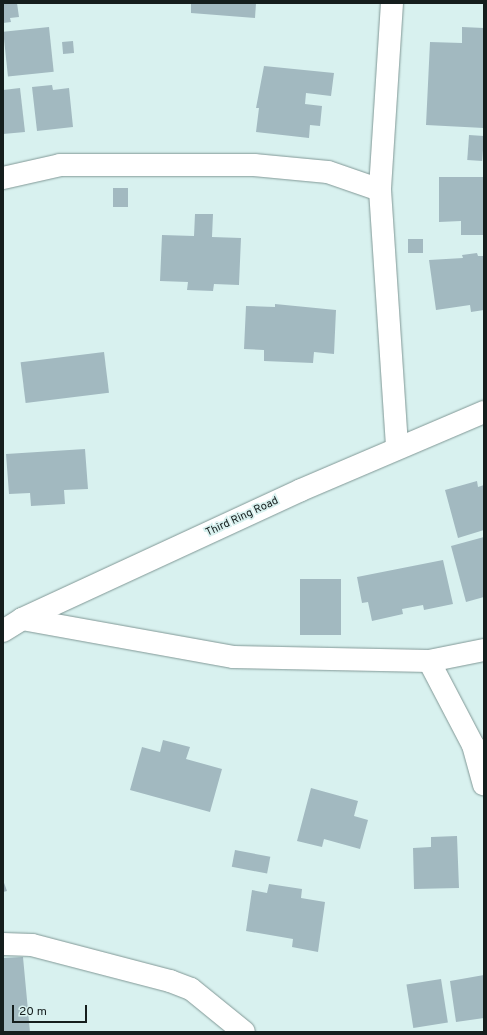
<!DOCTYPE html>
<style>
body{margin:0}
#map{position:relative;width:487px;height:1035px;overflow:hidden;background:#d8f1ef;font-family:Overpass,sans-serif}
div>[style]{position:absolute}
[style*='--x']{left:calc(var(--x)*1px);top:calc(var(--y)*1px);width:calc(var(--w)*1px);rotate:calc(var(--a)*1deg)}
.building>*{inset:0;background:#a2b9c0;transform-origin:0 0}
.roads{filter:drop-shadow(0 0 1px #819896) drop-shadow(0 0 1px #819896)}
.minor>*{height:22px;margin:-11px;padding:0 11px;transform-origin:11px;border-radius:11px;background:#fff}
.tertiary>*{height:22px;margin:-11px;padding:0 11px;transform-origin:11px;border-radius:11px;background:#fff}
span{translate:-50% -50%;white-space:nowrap;text-align:center;line-height:1.15;-webkit-text-stroke:3.5px #d8f1ef;paint-order:stroke}
.street-label{font-size:11px;color:#151e1d}
.frame{position:absolute;inset:0;border:4px solid #151e1d;pointer-events:none}
.scale{position:absolute;left:12px;top:1005px;width:75px;height:18px;box-sizing:border-box;border:2px solid #151e1d;border-top:0;padding-left:5px;font-size:12px;line-height:14px;white-space:nowrap;color:#151e1d;-webkit-text-stroke:3px #d8f1ef;paint-order:stroke}
</style>
<div id="map">
<div class="building">
<div style="clip-path:polygon(3px 3px,17px 3px,19px 17px,10px 18px,11px 22px,3px 23px)"></div>
<div style="clip-path:polygon(191px 3px,256px 3px,255px 18px,191px 13px)"></div>
<div style="left:49px;top:27px;width:45px;height:46px;rotate:84deg"></div>
<div style="clip-path:polygon(462px 27px,484px 28px,484px 128px,426px 125px,430px 42px,462px 43px)"></div>
<div style="left:73px;top:41px;width:12px;height:11px;rotate:85deg"></div>
<div style="clip-path:polygon(264px 66px,334px 73px,331px 96px,306px 93px,305px 104px,322px 106px,320px 126px,310px 125px,309px 138px,256px 132px,259px 108px,256px 108px)"></div>
<div style="clip-path:polygon(52px 85px,53px 90px,69px 88px,73px 127px,37px 131px,32px 87px)"></div>
<div style="clip-path:polygon(20px 88px,25px 132px,3px 134px,3px 90px)"></div>
<div style="left:469px;top:135px;width:15px;height:25px;rotate:4deg"></div>
<div style="clip-path:polygon(439px 177px,484px 177px,484px 235px,461px 235px,461px 221px,439px 222px)"></div>
<div style="left:113px;top:188px;width:15px;height:19px"></div>
<div style="clip-path:polygon(195px 214px,213px 214px,212px 237px,241px 238px,239px 285px,214px 284px,213px 291px,187px 290px,188px 282px,160px 281px,162px 235px,194px 236px)"></div>
<div style="left:408px;top:239px;width:15px;height:14px"></div>
<div style="clip-path:polygon(477px 253px,478px 256px,484px 256px,484px 310px,471px 312px,470px 305px,436px 310px,429px 260px,463px 258px,462px 255px)"></div>
<div style="clip-path:polygon(275px 304px,336px 310px,334px 354px,314px 352px,313px 363px,264px 361px,264px 350px,244px 349px,246px 306px,275px 307px)"></div>
<div style="left:104px;top:352px;width:41px;height:84px;rotate:83deg"></div>
<div style="clip-path:polygon(85px 449px,88px 489px,64px 490px,65px 504px,31px 506px,30px 493px,9px 494px,6px 454px)"></div>
<div style="clip-path:polygon(477px 481px,478px 487px,484px 485px,484px 530px,458px 538px,445px 490px)"></div>
<div style="clip-path:polygon(484px 537px,484px 597px,466px 602px,451px 546px)"></div>
<div style="clip-path:polygon(443px 560px,453px 604px,424px 610px,423px 605px,402px 609px,403px 614px,372px 621px,368px 602px,362px 603px,357px 577px)"></div>
<div style="left:300px;top:579px;width:41px;height:56px"></div>
<div style="clip-path:polygon(163px 740px,190px 747px,186px 759px,222px 769px,210px 812px,130px 790px,142px 747px,160px 752px)"></div>
<div style="clip-path:polygon(311px 788px,358px 801px,354px 816px,368px 820px,360px 849px,324px 839px,322px 847px,297px 841px)"></div>
<div style="clip-path:polygon(457px 836px,459px 888px,414px 889px,413px 848px,431px 847px,431px 837px)"></div>
<div style="left:235px;top:850px;width:36px;height:17px;rotate:11deg"></div>
<div style="clip-path:polygon(3px 880px,7px 891px,3px 892px)"></div>
<div style="clip-path:polygon(269px 884px,302px 889px,301px 898px,325px 902px,318px 952px,292px 947px,293px 939px,246px 931px,252px 890px,267px 893px)"></div>
<div style="clip-path:polygon(23px 957px,30px 1032px,3px 1032px,3px 958px)"></div>
<div style="clip-path:polygon(484px 975px,484px 1018px,456px 1022px,450px 981px)"></div>
<div style="left:441px;top:979px;width:44px;height:35px;rotate:81deg"></div>
</div>
<div class="roads">
<div class="minor">
<div style="--x:392;--y:3;--w:187;--a:93.7"></div>
<div style="--x:380;--y:190;--w:258;--a:86.2"></div>
<div style="--x:3;--y:178;--w:58;--a:-12.8"></div>
<div style="--x:60;--y:165;--w:194;--a:0"></div>
<div style="--x:254;--y:165;--w:74;--a:5.4"></div>
<div style="--x:328;--y:172;--w:55;--a:19.1"></div>
<div style="--x:22;--y:619;--w:214;--a:10.2"></div>
<div style="--x:233;--y:657;--w:196;--a:1.2"></div>
<div style="--x:429;--y:661;--w:95;--a:62.4"></div>
<div style="--x:473;--y:745;--w:41;--a:74.6"></div>
<div style="--x:429;--y:661;--w:56;--a:-11.3"></div>
<div style="--x:3;--y:944;--w:29;--a:2"></div>
<div style="--x:32;--y:945;--w:143;--a:14.6"></div>
<div style="--x:170;--y:981;--w:22;--a:21"></div>
<div style="--x:191;--y:989;--w:68;--a:39.1"></div>
</div>
<div class="tertiary">
<div style="--x:3;--y:631;--w:22;--a:-32"></div>
<div style="--x:22;--y:619;--w:307;--a:-24.8"></div>
<div style="--x:301;--y:490;--w:199;--a:-23.1"></div>
</div>
</div>
<div class="street-label">
<span style="left:242px;top:517px;rotate:-25deg">Third Ring Road</span>
</div>
<div class="frame"></div>
<div class="scale">20 m</div>
</div>
